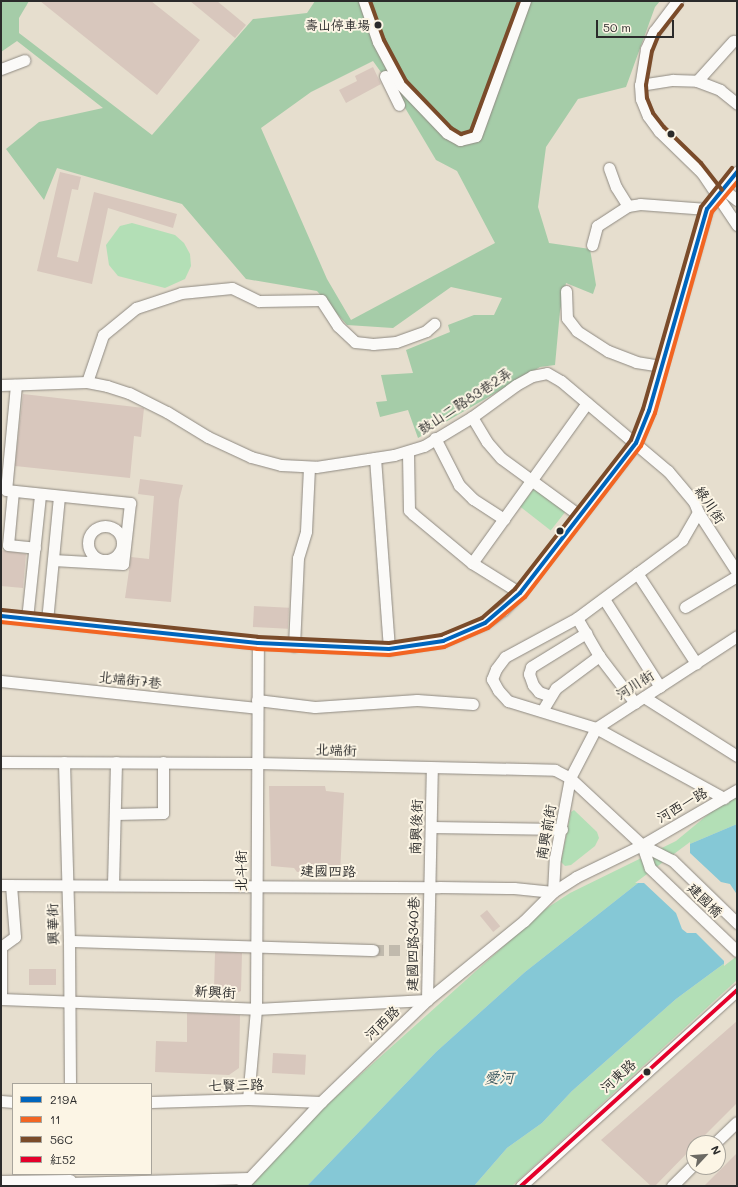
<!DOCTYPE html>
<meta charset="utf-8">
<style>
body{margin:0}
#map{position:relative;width:738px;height:1187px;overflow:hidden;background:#e6dece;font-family:Mali,"LXGW WenKai TC",sans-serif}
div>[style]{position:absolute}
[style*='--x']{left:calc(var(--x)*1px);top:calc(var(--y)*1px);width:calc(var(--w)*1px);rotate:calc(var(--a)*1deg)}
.green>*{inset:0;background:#b3dfb6;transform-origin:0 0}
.forest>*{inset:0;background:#a5cca8}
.water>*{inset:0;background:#85c8d6}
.pier>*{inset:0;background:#e6dece}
.building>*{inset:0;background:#d8c7bd;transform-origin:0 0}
.minor-tunnel>*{height:11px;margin-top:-5.5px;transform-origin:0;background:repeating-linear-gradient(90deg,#c1baad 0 11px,transparent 0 16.5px)}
.roads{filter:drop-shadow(0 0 1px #8f8a82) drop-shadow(0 0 1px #8f8a82)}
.minor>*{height:11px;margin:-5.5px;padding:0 5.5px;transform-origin:5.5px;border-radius:5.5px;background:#fbfaf8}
.minor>.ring{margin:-5.5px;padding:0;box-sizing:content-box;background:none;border:11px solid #fbfaf8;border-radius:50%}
.bus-1>*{height:4px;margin:-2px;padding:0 2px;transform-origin:2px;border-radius:2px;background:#0065bd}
.bus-2>*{height:4px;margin:-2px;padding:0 2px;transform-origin:2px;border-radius:2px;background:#f26522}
.bus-3>*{height:4px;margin:-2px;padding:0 2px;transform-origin:2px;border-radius:2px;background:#7a4b2a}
.bus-4>*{height:4px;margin:-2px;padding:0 2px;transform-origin:2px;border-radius:2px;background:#e4002b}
.dots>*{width:11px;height:11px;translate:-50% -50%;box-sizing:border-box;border:2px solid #fcf5e5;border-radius:50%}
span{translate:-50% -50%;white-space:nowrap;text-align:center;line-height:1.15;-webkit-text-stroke:4px #fcf5e5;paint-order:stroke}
.bus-label{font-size:13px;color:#2b2b2b}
.right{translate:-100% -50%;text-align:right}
.street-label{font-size:14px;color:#2b2b2b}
.water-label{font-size:15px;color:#39575f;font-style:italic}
.frame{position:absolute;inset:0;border:2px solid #2b2b2b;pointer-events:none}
.legend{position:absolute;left:12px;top:1083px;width:140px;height:92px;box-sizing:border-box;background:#fcf5e5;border:1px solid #a8a49b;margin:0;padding:5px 7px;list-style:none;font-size:12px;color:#2b2b2b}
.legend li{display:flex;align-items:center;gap:8px;height:20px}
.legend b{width:20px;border:1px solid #a8a49b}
.north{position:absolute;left:686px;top:1135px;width:40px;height:40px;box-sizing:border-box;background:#fcf5e5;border:1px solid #a8a49b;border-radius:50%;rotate:64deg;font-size:11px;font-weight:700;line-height:16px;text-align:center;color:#2b2b2b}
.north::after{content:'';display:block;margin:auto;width:14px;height:18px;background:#6c6a64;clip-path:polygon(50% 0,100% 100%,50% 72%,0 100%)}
.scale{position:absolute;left:596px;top:20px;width:78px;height:18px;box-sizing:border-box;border:2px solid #2b2b2b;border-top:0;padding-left:5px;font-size:12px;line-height:14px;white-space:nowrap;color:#2b2b2b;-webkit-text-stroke:3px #fcf5e5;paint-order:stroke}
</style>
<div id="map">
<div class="green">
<div style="clip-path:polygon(132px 223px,175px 235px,184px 243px,190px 254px,191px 266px,185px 279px,165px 288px,118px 276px,109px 265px,106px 245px,120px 226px)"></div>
<div style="left:536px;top:486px;width:39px;height:26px;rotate:38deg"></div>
<div style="clip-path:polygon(737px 796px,737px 824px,685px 846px,525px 972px,436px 1052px,307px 1186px,247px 1186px,311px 1119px,544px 910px,570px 893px,676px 841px,711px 812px)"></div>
<div style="clip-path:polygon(574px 810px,597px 832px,599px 838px,595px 846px,571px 865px,565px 866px,561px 862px,571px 812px)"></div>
<div style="clip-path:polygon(737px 954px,737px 980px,512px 1186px,474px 1186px,507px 1148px,542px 1123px,572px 1091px,676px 999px)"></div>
</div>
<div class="forest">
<div style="clip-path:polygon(evenodd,1px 1px,29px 1px,19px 18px,19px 33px,152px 135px,253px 19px,307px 13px,315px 1px,660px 1px,655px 7px,626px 87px,578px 99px,546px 147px,538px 207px,549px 243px,590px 249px,596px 285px,593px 294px,566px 283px,560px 311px,555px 365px,540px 367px,418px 438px,408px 410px,380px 417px,376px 402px,387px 401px,381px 375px,413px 373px,406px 350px,450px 332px,448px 325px,474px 315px,494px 315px,502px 298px,451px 287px,393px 328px,347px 325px,317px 291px,246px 279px,182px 204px,57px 168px,44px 200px,6px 149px,39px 122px,103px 108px,17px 41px,1px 52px,1px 1px,373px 61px,398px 96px,436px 160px,457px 171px,495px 243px,351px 320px,327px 279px,261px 128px,311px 92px,373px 61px)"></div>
</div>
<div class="water">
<div style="clip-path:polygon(737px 824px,737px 954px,676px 999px,572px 1091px,542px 1123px,507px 1148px,474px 1186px,307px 1186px,436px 1052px,525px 972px,685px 846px)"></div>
</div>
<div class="pier">
<div style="clip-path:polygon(690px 842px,690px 853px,721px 882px,730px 884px,736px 893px,737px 956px,724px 966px,724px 961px,696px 933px,687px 933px,682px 929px,676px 913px,644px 883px,635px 883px)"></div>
</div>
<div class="building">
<div style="clip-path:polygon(40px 1px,151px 1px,200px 40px,157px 95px)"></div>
<div style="clip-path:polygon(190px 1px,217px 1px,246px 25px,235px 38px)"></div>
<div style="clip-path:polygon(373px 67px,381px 84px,346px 103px,339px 90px,357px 81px,355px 76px)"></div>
<div style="clip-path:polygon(60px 172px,81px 177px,78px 190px,72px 189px,57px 257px,78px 262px,94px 192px,177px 214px,173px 228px,108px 208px,92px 284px,37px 271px)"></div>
<div style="clip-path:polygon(23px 394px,144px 408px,141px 437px,134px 436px,130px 478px,15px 466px)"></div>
<div style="clip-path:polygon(140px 479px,183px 485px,179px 500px,171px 602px,125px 598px,131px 557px,149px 559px,154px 496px,138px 494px)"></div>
<div style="clip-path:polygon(1px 550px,26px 554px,23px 588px,1px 586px)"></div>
<div style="left:254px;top:606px;width:35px;height:21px;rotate:3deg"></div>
<div style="clip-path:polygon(269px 786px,325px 786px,326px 791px,344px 793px,340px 874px,297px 872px,294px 868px,271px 866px)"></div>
<div style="left:487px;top:910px;width:21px;height:9px;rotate:51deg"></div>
<div style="clip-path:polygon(215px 952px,242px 953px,241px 991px,235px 994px,214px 990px)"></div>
<div style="left:29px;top:969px;width:27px;height:16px"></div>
<div style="clip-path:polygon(187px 1013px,240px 1015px,239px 1068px,229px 1075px,155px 1072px,156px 1041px,187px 1042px)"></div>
<div style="clip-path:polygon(737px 1021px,737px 1103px,697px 1143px,694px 1143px,694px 1146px,655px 1186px,651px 1186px,601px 1140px)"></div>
<div style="left:273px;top:1053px;width:33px;height:20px;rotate:3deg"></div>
<div style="clip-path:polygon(737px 1153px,737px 1186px,704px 1186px)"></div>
</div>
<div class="minor-tunnel">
<div style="--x:373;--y:950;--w:57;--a:0"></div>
</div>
<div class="roads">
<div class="minor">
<div style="--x:364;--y:1;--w:43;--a:71.1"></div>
<div style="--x:378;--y:42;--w:49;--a:61.9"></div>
<div style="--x:401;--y:85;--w:66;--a:46.2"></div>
<div style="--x:447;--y:133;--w:15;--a:28"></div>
<div style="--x:460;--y:140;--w:16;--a:-14"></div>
<div style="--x:476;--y:136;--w:144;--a:-70.1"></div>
<div style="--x:677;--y:1;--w:38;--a:127"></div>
<div style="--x:654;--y:31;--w:20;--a:114"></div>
<div style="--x:646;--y:49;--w:36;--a:99"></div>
<div style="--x:640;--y:85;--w:14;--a:86"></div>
<div style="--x:641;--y:99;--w:18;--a:68"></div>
<div style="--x:648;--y:116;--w:19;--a:54"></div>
<div style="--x:659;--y:131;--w:60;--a:44.3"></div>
<div style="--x:702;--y:173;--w:63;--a:56.1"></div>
<div style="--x:1;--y:69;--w:25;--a:-21"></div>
<div style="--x:385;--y:76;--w:32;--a:64"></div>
<div style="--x:697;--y:81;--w:54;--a:-48"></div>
<div style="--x:640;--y:85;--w:33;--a:-9"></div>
<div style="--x:673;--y:80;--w:24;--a:2"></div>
<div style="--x:697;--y:81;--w:25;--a:21"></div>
<div style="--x:720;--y:90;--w:22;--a:39"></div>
<div style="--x:609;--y:168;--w:20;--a:70"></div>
<div style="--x:616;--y:187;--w:22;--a:58"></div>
<div style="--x:722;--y:188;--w:19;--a:39"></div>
<div style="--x:592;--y:245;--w:20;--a:-75"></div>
<div style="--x:597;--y:226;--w:37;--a:-33"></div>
<div style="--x:628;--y:206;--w:12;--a:-9"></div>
<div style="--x:640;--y:204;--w:67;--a:4.3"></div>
<div style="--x:566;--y:291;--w:27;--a:88"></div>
<div style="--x:567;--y:318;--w:16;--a:52"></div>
<div style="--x:577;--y:331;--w:37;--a:33"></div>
<div style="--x:608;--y:351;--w:30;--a:21"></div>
<div style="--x:636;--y:362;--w:26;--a:9"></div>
<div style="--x:87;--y:382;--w:50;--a:-71.2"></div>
<div style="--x:103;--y:335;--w:43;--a:-39.3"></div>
<div style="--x:136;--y:308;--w:47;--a:-18.4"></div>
<div style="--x:181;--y:293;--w:51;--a:-5.6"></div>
<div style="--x:232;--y:288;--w:30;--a:26"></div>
<div style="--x:259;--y:301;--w:62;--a:-0.9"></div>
<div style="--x:321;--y:300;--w:31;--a:57"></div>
<div style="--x:338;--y:326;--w:23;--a:43"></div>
<div style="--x:355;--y:342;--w:18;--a:6"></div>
<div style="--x:373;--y:344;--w:23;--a:-5"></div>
<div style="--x:396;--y:342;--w:32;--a:-20"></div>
<div style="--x:426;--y:331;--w:11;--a:-41"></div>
<div style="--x:1;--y:385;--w:86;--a:-2"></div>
<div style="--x:87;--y:382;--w:20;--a:11"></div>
<div style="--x:107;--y:386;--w:23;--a:18"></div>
<div style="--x:129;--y:393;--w:42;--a:26.6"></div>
<div style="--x:167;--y:412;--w:48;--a:31.4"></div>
<div style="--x:208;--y:437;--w:47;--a:24.9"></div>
<div style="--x:251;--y:457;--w:31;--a:15"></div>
<div style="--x:281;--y:465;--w:35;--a:3"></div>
<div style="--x:316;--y:467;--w:79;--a:-8.7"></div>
<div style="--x:394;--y:455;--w:31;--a:-17"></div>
<div style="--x:424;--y:446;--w:56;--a:-31.1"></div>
<div style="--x:472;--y:417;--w:54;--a:-36"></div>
<div style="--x:516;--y:385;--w:18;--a:-29"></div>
<div style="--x:532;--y:376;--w:15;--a:-11"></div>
<div style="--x:547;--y:373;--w:16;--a:30"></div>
<div style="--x:561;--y:381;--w:140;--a:40.1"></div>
<div style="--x:668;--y:471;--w:40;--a:50"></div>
<div style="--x:694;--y:502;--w:11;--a:68"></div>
<div style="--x:698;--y:512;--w:72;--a:57"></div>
<div style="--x:16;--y:385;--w:105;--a:95.4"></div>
<div style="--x:6;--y:490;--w:125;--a:6"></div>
<div style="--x:130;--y:503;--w:61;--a:96.5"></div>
<div style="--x:123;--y:564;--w:70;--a:-176.7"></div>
<div style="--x:472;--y:417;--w:29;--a:59"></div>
<div style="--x:487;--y:442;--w:21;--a:49"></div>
<div style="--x:501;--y:458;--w:97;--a:36.2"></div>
<div style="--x:435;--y:438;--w:53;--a:62.9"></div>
<div style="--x:459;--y:485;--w:20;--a:45"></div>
<div style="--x:473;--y:499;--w:37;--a:33"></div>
<div style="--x:408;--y:453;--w:57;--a:89"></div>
<div style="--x:409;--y:510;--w:6;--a:45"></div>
<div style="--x:413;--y:514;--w:77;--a:39.7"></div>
<div style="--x:472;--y:563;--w:57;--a:32"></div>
<div style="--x:375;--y:458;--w:192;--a:85.8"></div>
<div style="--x:13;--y:491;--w:54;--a:95.3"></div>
<div style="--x:8;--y:545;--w:27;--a:6"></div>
<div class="ring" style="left:88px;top:526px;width:23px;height:23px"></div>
<div style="--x:472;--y:563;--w:197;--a:-54.3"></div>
<div style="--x:637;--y:573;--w:108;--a:56.8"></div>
<div style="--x:604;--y:599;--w:104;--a:57.5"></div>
<div style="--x:685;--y:607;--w:61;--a:-30.8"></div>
<div style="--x:1;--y:616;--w:258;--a:6"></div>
<div style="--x:258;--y:643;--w:131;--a:2.6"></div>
<div style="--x:389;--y:649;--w:55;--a:-8.4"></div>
<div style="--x:443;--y:641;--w:46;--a:-23.2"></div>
<div style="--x:485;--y:623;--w:22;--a:-36"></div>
<div style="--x:503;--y:610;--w:24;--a:-45"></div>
<div style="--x:520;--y:593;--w:190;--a:-52.3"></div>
<div style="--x:636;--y:443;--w:35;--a:-68"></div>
<div style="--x:649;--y:411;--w:210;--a:-74"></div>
<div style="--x:707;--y:209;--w:48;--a:-51"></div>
<div style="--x:577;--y:618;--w:131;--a:-36.6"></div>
<div style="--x:682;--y:540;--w:32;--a:-60"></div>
<div style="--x:27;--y:619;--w:125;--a:-84"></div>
<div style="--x:47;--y:621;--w:125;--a:-84.5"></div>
<div style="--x:294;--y:646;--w:88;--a:-87.4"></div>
<div style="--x:298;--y:558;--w:28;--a:-73"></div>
<div style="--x:306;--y:531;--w:64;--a:-87.3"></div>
<div style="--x:1;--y:681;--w:257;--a:6"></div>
<div style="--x:550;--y:696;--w:12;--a:-160"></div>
<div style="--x:539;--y:692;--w:9;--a:-131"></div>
<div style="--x:533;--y:685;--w:12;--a:-110"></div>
<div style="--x:529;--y:674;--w:7;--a:-74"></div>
<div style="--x:531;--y:667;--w:65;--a:-31.7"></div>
<div style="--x:644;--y:697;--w:110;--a:32.4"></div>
<div style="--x:257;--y:700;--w:58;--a:6.9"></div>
<div style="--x:315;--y:707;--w:102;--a:-3.9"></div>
<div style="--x:417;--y:700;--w:56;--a:4.1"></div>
<div style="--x:635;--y:703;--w:59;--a:-127.5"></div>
<div style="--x:599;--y:656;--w:44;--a:-120.1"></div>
<div style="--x:577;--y:618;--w:82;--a:151.6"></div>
<div style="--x:505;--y:657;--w:15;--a:127"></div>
<div style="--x:496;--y:669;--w:11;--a:112"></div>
<div style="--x:492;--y:679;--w:13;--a:61"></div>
<div style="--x:498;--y:690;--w:15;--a:48"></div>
<div style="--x:508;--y:701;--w:92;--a:17.1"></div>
<div style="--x:596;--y:728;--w:146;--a:28.7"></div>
<div style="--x:542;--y:711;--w:27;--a:-59"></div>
<div style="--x:556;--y:688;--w:54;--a:-36.7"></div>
<div style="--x:1;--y:762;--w:256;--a:0.2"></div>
<div style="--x:257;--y:763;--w:298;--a:1.3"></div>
<div style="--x:555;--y:770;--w:17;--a:28"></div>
<div style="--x:570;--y:778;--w:98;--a:42.9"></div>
<div style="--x:642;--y:845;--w:34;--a:27"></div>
<div style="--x:672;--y:860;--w:91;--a:44.1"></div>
<div style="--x:64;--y:762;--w:179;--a:88.4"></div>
<div style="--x:69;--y:941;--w:143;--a:89.6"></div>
<div style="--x:115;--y:814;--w:48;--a:-1.2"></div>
<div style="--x:163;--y:813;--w:51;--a:-90"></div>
<div style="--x:431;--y:827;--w:131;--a:0.9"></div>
<div style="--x:642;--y:845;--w:24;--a:71"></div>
<div style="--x:650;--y:868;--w:120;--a:43.7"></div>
<div style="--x:1;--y:885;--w:438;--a:0.3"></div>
<div style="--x:439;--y:887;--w:75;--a:0.8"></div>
<div style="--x:514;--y:888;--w:39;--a:6"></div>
<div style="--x:113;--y:885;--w:123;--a:-88.6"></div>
<div style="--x:553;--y:892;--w:34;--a:-87"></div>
<div style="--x:555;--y:858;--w:81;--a:-79.4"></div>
<div style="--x:570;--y:778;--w:56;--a:-62.5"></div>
<div style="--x:596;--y:728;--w:168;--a:-33.1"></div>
<div style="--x:69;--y:941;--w:304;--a:1.7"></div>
<div style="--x:1;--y:999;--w:255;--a:2.2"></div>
<div style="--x:256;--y:1009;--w:171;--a:-3"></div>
<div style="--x:427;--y:1000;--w:232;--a:-88.8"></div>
<div style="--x:1;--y:999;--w:52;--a:-90"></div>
<div style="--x:1;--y:947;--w:17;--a:-36"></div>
<div style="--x:15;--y:937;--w:52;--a:-94.4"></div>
<div style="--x:248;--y:1099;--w:90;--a:-84.9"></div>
<div style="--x:256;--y:1009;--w:366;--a:-89.7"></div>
<div style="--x:1;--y:1101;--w:12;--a:5"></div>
<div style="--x:151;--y:1102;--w:97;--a:-1.8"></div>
<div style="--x:248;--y:1099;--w:73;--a:2.4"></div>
<div style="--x:715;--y:1143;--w:30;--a:-44"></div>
<div style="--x:1;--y:1181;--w:69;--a:-0.8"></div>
<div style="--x:70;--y:1183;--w:179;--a:-1.6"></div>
<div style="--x:242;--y:1186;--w:115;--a:-46.8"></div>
<div style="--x:321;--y:1102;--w:147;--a:-43.9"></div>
<div style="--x:427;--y:1000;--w:125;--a:-39.2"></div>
<div style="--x:524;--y:921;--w:41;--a:-45"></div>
<div style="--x:553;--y:892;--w:27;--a:-33"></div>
<div style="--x:576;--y:877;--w:73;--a:-25.9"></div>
<div style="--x:642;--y:845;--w:110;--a:-30.1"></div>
<div style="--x:521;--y:1186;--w:292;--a:-42.2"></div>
<div style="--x:672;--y:1186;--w:31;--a:-45"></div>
</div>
</div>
<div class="bus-1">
<div style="--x:1;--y:616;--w:258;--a:6"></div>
<div style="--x:258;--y:643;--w:131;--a:2.6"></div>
<div style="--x:389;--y:649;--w:55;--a:-8.4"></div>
<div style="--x:443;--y:641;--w:46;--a:-23.2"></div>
<div style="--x:485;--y:623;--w:46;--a:-40.6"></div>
<div style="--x:520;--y:593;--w:190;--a:-52.3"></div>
<div style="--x:636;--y:443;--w:35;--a:-68"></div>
<div style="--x:649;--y:411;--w:210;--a:-74"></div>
<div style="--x:707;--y:209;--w:48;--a:-51"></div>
</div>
<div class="bus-2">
<div style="--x:1;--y:622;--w:257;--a:6"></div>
<div style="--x:257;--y:649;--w:132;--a:2.6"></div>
<div style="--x:389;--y:655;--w:56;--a:-8.3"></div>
<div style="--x:444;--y:647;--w:48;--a:-23.4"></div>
<div style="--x:488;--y:628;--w:48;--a:-40"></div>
<div style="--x:525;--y:597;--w:190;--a:-52.5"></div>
<div style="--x:641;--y:446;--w:36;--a:-67"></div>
<div style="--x:655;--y:413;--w:209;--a:-74.2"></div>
<div style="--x:712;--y:212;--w:39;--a:-50"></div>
</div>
<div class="bus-3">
<div style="--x:370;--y:1;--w:41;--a:70.3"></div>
<div style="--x:384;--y:40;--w:47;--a:61.8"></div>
<div style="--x:406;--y:81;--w:65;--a:46.2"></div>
<div style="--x:451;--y:128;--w:12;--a:31"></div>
<div style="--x:461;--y:134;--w:10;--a:-17"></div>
<div style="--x:471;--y:131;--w:139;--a:-69.7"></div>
<div style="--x:682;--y:5;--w:37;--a:128"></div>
<div style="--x:659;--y:34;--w:18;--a:112"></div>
<div style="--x:652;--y:51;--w:35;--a:100"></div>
<div style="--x:646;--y:85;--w:13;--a:86"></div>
<div style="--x:647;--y:98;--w:16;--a:68"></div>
<div style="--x:653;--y:113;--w:18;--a:52"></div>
<div style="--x:664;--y:127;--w:52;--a:44.2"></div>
<div style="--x:701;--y:163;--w:34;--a:52"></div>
<div style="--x:2;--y:610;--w:257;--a:6"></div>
<div style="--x:258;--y:637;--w:131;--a:2.6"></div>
<div style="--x:389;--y:643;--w:53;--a:-8.7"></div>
<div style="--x:441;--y:635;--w:44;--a:-22.5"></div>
<div style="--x:482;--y:618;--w:44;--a:-41.3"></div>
<div style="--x:515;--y:589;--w:189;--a:-52.1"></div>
<div style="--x:631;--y:440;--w:33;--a:-69"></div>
<div style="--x:643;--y:409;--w:210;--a:-74"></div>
<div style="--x:701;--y:207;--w:50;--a:-51.5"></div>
</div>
<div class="bus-4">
<div style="--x:521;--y:1186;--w:292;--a:-42.2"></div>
</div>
<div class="dots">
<div style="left:378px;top:25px;background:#2b2b2b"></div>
<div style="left:671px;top:134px;background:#2b2b2b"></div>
<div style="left:560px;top:531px;background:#2b2b2b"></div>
<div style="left:647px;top:1072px;background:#2b2b2b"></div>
</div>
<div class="bus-label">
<span class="right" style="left:370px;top:25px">壽山停車場</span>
</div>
<div class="street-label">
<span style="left:465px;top:401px;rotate:-33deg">鼓山二路83巷2弄</span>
<span style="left:710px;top:505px;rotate:56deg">綠川街</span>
<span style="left:130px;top:680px;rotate:6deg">北端街7巷</span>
<span style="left:635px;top:685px;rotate:-33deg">河川街</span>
<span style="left:336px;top:750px;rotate:2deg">北端街</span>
<span style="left:682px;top:805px;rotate:-30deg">河西一路</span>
<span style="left:416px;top:827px;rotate:-88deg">南興後街</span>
<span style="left:546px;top:832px;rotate:-80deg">南興前街</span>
<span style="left:241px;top:871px;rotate:-90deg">北斗街</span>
<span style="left:328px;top:871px;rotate:1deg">建國四路</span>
<span style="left:705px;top:900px;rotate:44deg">建國橋</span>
<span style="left:53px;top:924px;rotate:-92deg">興華街</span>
<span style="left:413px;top:944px;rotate:-89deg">建國四路340巷</span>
<span style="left:215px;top:992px;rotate:3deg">新興街</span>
<span style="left:382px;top:1023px;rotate:-44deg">河西路</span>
<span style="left:618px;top:1076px;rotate:-42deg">河東路</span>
<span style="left:236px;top:1085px;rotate:-1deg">七賢三路</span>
</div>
<div class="water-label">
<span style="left:499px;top:1078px">愛河</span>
</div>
<div class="frame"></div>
<ul class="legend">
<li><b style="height:5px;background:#0065bd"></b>219A</li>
<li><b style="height:5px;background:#f26522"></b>11</li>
<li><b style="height:5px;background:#7a4b2a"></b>56C</li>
<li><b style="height:5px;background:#e4002b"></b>紅52</li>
</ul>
<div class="north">N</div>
<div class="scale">50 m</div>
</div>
